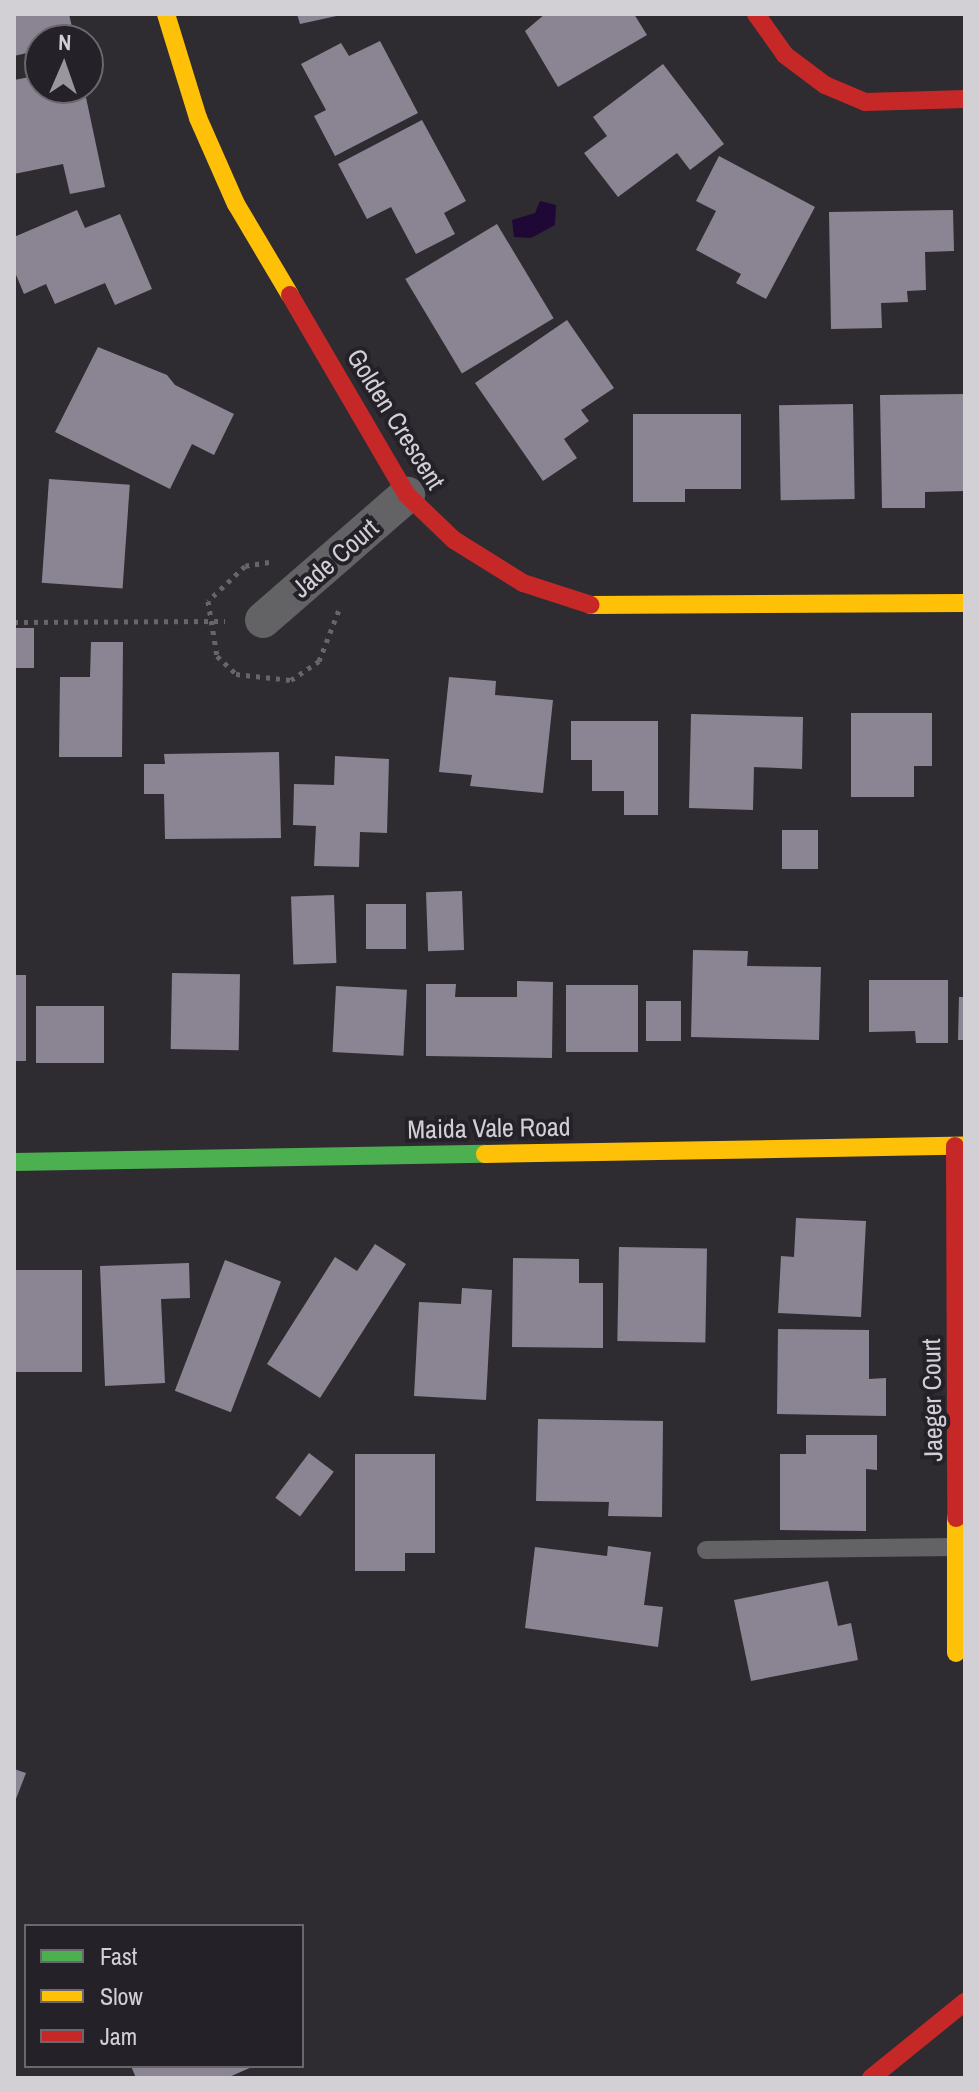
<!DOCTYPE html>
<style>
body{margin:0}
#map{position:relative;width:979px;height:2092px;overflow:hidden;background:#2e2c31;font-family:"Archivo Narrow",sans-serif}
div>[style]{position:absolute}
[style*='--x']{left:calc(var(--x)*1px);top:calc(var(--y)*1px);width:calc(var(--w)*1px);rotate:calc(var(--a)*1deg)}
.water>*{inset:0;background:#1f0736}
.building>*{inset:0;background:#8b8593;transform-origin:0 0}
.path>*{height:5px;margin-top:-2.5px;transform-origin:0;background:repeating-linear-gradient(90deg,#666568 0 4px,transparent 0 10px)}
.lane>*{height:18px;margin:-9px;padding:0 9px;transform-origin:9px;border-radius:9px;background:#636264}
.street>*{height:36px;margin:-18px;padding:0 18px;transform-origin:18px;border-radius:18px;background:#636264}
.fast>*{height:18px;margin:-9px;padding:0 9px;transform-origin:9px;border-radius:9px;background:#4caf50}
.slow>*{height:18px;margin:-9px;padding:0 9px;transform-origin:9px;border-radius:9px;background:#ffc107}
.jam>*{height:18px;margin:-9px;padding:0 9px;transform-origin:9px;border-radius:9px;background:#c62828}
span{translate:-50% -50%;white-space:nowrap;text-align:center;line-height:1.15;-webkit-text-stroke:8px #242128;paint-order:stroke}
.street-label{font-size:26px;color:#d2d0d5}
.frame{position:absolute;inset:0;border:16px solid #d2d0d5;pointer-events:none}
.legend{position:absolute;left:24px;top:1924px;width:280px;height:144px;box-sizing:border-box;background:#242128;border:2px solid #6a676d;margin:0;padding:10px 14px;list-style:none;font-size:24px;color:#d2d0d5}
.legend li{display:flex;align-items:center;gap:16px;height:40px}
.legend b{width:40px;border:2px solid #6a676d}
.north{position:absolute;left:24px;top:24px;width:80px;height:80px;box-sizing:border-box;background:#242128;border:2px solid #6a676d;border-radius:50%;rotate:2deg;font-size:22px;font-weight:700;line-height:32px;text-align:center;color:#d2d0d5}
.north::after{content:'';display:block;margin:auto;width:28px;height:36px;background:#99979c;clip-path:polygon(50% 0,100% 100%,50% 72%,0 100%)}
</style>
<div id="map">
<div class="water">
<div style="clip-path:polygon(540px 201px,556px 205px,555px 225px,531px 238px,514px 237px,512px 220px,535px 213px)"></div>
</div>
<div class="building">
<div style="clip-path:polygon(14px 14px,69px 14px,75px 40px,40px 40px,40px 50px,14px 56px)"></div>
<div style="clip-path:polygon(297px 14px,341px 14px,341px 15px,300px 24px)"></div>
<div style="clip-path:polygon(545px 14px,634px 14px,647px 35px,558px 87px,525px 31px)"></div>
<div style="clip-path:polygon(380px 41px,418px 113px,335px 156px,314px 116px,326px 110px,301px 64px,341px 43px,349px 56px)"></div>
<div style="clip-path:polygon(663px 64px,724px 144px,690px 170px,677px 153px,618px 197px,584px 153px,607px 136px,593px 117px)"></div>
<div style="clip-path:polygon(40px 75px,40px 88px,84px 88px,105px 187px,70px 194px,63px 164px,14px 174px,14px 80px)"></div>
<div style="clip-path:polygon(422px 120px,466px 201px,444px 213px,455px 234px,416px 254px,391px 207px,367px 219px,338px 164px)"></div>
<div style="clip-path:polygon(719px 156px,815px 207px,766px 299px,736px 283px,741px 274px,696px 250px,716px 211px,696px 201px)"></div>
<div style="clip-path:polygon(77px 210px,85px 228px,120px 214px,152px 289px,115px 305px,105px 283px,55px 304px,46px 284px,24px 294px,14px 270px,14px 237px)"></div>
<div style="clip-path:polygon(953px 210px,954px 251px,925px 252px,926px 290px,907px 291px,908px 302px,881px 303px,882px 328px,831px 329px,829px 212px)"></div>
<div style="left:497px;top:224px;width:110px;height:107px;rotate:59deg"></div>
<div style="clip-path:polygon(567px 320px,614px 388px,581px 410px,589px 421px,564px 439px,577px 458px,543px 481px,475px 383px)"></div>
<div style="clip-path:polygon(98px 347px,167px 375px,175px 385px,234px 414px,214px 455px,192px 444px,170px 489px,55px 432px)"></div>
<div style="clip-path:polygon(965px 394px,965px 491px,925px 492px,925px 508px,882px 508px,880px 395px)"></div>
<div style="left:853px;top:404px;width:95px;height:74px;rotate:89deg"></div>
<div style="clip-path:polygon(633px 414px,741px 414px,741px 489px,685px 489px,685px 502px,633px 502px)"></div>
<div style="left:49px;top:479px;width:81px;height:104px;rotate:4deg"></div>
<div style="left:14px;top:628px;width:20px;height:40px"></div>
<div style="clip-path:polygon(91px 642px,123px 642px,122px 757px,59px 757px,60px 677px,90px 677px)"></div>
<div style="clip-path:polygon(449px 677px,496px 681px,495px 695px,553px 700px,543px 793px,470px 786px,472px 775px,439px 772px)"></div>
<div style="clip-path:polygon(851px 713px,932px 713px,932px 766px,914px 766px,914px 797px,851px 797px)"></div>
<div style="clip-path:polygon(691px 714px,803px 717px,802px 769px,754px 767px,753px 810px,689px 808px)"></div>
<div style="clip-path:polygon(571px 721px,658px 721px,658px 815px,624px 815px,624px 791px,592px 791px,592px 760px,571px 760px)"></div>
<div style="clip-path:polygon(279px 752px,281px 838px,165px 839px,164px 794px,144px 794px,144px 764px,165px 764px,164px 754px)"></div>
<div style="clip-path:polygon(335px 756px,389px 759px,387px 833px,360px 832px,359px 867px,314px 866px,316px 826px,293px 825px,294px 784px,334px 785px)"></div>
<div style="left:782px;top:830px;width:36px;height:39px"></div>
<div style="left:462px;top:891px;width:59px;height:36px;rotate:88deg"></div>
<div style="left:334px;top:895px;width:68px;height:43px;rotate:88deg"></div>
<div style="left:406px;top:904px;width:45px;height:40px;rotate:90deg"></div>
<div style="clip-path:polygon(693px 950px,748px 951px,747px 966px,821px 967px,819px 1040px,691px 1037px)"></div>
<div style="left:172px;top:973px;width:68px;height:76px;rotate:1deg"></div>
<div style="left:14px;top:975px;width:12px;height:86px"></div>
<div style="clip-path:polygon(869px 980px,948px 980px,948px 1043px,916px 1043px,915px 1031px,869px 1032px)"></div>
<div style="clip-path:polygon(517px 981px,553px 982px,552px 1058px,426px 1056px,426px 984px,456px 984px,455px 997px,517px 997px)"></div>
<div style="left:566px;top:985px;width:72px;height:67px"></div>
<div style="left:336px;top:986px;width:71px;height:66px;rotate:3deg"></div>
<div style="clip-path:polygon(959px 997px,965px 997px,965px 1040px,958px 1040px)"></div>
<div style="left:646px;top:1001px;width:35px;height:40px"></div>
<div style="left:36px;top:1006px;width:68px;height:57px"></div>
<div style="clip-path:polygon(796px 1218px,866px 1221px,861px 1317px,778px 1313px,781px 1256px,794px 1257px)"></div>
<div style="clip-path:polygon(375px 1244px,406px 1264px,320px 1398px,267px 1364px,335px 1257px,357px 1271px)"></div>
<div style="left:619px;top:1247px;width:88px;height:94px;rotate:1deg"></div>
<div style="clip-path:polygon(513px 1258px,579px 1259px,579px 1283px,603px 1283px,603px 1348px,512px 1347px)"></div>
<div style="left:225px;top:1260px;width:60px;height:140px;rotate:21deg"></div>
<div style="clip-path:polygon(189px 1263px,190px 1298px,161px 1299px,165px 1383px,105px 1386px,100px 1266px)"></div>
<div style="left:14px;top:1270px;width:68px;height:102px"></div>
<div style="clip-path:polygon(462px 1288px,492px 1290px,486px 1400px,414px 1396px,419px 1302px,461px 1304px)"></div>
<div style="clip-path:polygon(778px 1329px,869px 1330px,869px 1379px,886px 1378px,886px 1416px,777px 1414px)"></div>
<div style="clip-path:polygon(538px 1419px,663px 1421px,662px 1517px,608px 1516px,609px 1502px,536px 1501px)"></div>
<div style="clip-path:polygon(806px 1435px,877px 1435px,877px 1470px,866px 1469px,866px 1531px,780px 1530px,780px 1454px,806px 1454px)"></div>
<div style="left:309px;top:1453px;width:31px;height:56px;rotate:37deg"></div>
<div style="clip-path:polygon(355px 1454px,435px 1454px,435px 1553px,405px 1553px,405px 1571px,355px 1571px)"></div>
<div style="clip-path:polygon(608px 1546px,651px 1552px,644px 1605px,663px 1607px,658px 1647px,525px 1628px,535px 1547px,607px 1556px)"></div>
<div style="clip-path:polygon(828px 1581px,838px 1626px,851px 1623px,858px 1660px,751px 1681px,734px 1600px)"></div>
<div style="clip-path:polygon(14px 1769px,26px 1773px,14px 1804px)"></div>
<div style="clip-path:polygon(131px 2066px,254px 2066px,227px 2078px,136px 2078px)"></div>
</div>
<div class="path">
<div style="--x:269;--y:562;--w:24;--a:171"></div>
<div style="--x:245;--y:566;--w:51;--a:136.6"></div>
<div style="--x:208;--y:601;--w:56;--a:80.7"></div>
<div style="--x:217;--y:656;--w:26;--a:43"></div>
<div style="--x:236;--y:674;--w:55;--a:6.2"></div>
<div style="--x:291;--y:680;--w:34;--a:-34"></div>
<div style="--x:319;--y:661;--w:58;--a:-68.7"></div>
<div style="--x:14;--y:622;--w:211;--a:-0.3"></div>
</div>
<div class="lane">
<div style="--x:706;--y:1550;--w:249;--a:-0.7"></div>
</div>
<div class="street">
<div style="--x:263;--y:620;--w:191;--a:-41"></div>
</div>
<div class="fast">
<div style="--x:14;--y:1162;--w:471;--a:-1"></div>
</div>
<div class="slow">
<div style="--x:166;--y:14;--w:109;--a:72.9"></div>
<div style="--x:198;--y:118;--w:94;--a:66.2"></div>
<div style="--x:236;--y:204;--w:106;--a:59.3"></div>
<div style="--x:591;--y:605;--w:374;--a:-0.3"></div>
<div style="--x:485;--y:1154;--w:480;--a:-1"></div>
<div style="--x:956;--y:1518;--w:135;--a:90"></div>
</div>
<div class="jam">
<div style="--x:756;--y:14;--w:50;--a:54.7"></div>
<div style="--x:785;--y:55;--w:50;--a:36.9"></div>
<div style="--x:825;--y:85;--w:43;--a:23"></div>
<div style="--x:865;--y:102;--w:100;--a:-1.7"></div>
<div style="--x:290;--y:295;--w:232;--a:59.7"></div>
<div style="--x:407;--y:495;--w:65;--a:43.8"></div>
<div style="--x:454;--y:540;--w:81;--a:31.9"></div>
<div style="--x:523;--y:583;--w:71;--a:17.9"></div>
<div style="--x:955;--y:1146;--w:372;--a:89.8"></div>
<div style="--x:871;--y:2078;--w:121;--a:-39"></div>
</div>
<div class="street-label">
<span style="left:396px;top:419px;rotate:58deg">Golden Crescent</span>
<span style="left:335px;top:558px;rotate:-41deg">Jade Court</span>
<span style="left:489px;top:1128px;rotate:-1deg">Maida Vale Road</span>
<span style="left:932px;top:1400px;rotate:-91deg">Jaeger Court</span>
</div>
<div class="frame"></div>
<ul class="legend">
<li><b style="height:10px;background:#4caf50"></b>Fast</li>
<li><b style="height:10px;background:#ffc107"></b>Slow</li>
<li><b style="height:10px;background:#c62828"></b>Jam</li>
</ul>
<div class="north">N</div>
</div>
